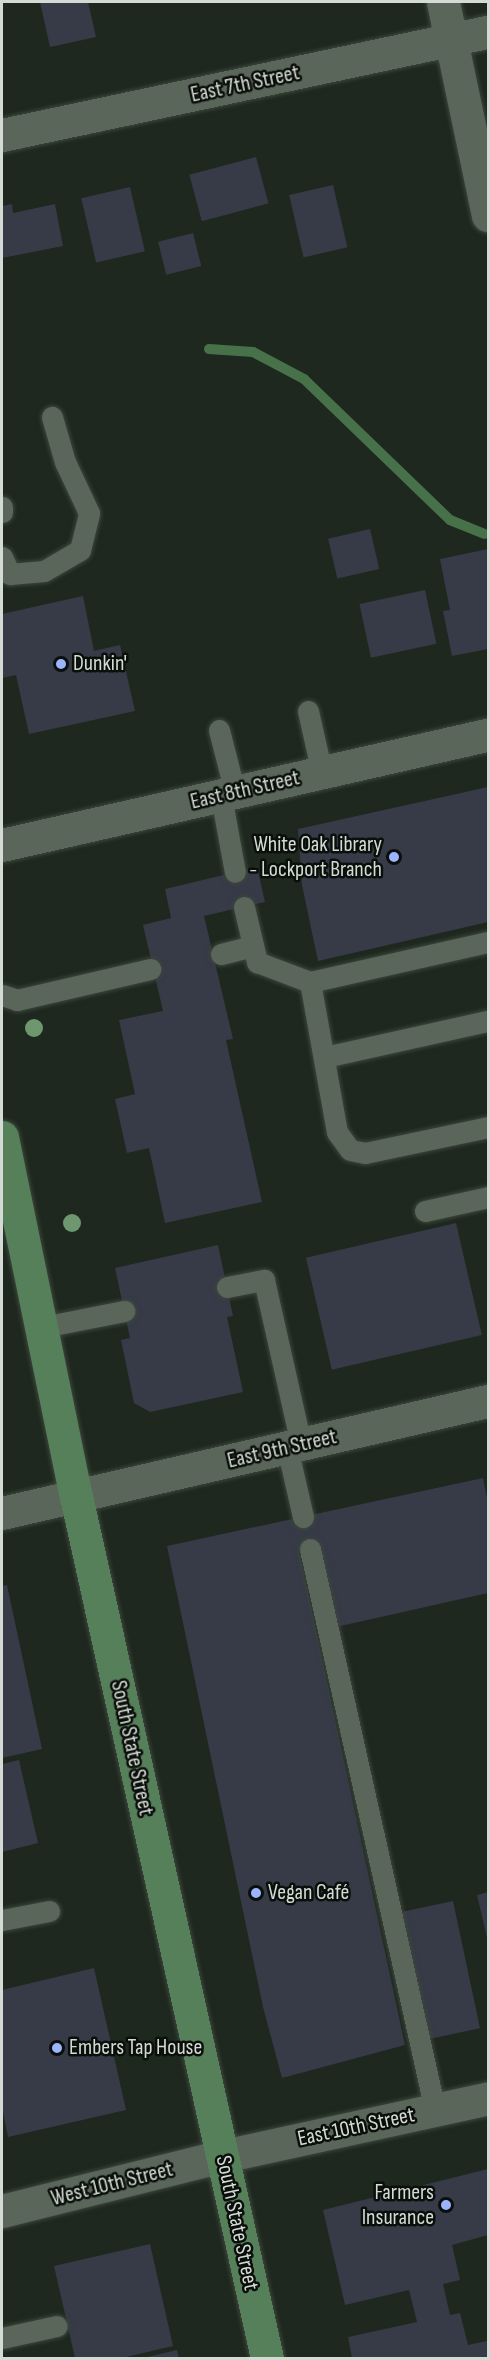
<!DOCTYPE html>
<meta charset="utf-8">
<style>
body{margin:0}
#map{position:relative;width:490px;height:2360px;overflow:hidden;background:#1e281e;font-family:"Sofia Sans Condensed",sans-serif}
div>[style]{position:absolute}
[style*='--x']{left:calc(var(--x)*1px);top:calc(var(--y)*1px);width:calc(var(--w)*1px);rotate:calc(var(--a)*1deg)}
.stream>*{height:10px;margin:-5px;padding:0 5px;transform-origin:5px;border-radius:5px;background:#477149}
.building>*{inset:0;background:#363b47;transform-origin:0 0}
.roads{filter:drop-shadow(0 0 2px #3d463d) drop-shadow(0 0 2px #3d463d)}
.lane>*{height:21px;margin:-10.5px;padding:0 10.5px;transform-origin:10.5px;border-radius:10.5px;background:#5b665b}
.street>*{height:33px;margin:-16.5px;padding:0 16.5px;transform-origin:16.5px;border-radius:16.5px;background:#5b665b}
.secondary>*{height:33px;margin:-16.5px;padding:0 16.5px;transform-origin:16.5px;border-radius:16.5px;background:#5b665b}
.primary>*{height:33px;margin:-16.5px;padding:0 16.5px;transform-origin:16.5px;border-radius:16.5px;background:#568059}
.trees>*{width:18px;height:18px;margin:-9px;border-radius:50%;background:#6e9770}
.dots>*{width:16px;height:16px;translate:-50% -50%;box-sizing:border-box;border:3px solid #0b0f0b;border-radius:50%}
span{translate:-50% -50%;white-space:nowrap;text-align:center;line-height:1.15;-webkit-text-stroke:5px #0b0f0b;paint-order:stroke}
.street-label{font-size:22px;color:#d4dbd4}
.poi-label{font-size:22px;color:#d4dbd4}
.left{translate:0 -50%;text-align:left}
.right{translate:-100% -50%;text-align:right}
.frame{position:absolute;inset:0;border:3px solid #d4dbd4;pointer-events:none}
</style>
<div id="map">
<div class="stream">
<div style="--x:209;--y:349;--w:44;--a:3.9"></div>
<div style="--x:253;--y:352;--w:58;--a:27.9"></div>
<div style="--x:304;--y:379;--w:203;--a:44"></div>
<div style="--x:450;--y:520;--w:37;--a:22"></div>
</div>
<div class="building">
<div style="clip-path:polygon(40px 2px,88px 2px,96px 37px,50px 47px)"></div>
<div style="left:256px;top:157px;width:48px;height:69px;rotate:75deg"></div>
<div style="left:333px;top:185px;width:64px;height:45px;rotate:77deg"></div>
<div style="left:130px;top:187px;width:66px;height:50px;rotate:77deg"></div>
<div style="clip-path:polygon(12px 204px,13px 213px,55px 204px,63px 246px,2px 258px,2px 206px)"></div>
<div style="left:193px;top:233px;width:34px;height:36px;rotate:76deg"></div>
<div style="left:370px;top:529px;width:41px;height:43px;rotate:77deg"></div>
<div style="clip-path:polygon(488px 549px,488px 649px,452px 656px,443px 611px,450px 610px,440px 559px)"></div>
<div style="left:425px;top:590px;width:55px;height:67px;rotate:78deg"></div>
<div style="clip-path:polygon(83px 596px,94px 651px,120px 645px,135px 711px,29px 734px,16px 675px,2px 678px,2px 614px)"></div>
<div style="clip-path:polygon(488px 787px,488px 922px,318px 961px,302px 885px,298px 829px)"></div>
<div style="clip-path:polygon(257px 867px,265px 902px,204px 916px,233px 1039px,226px 1040px,262px 1202px,165px 1223px,149px 1148px,127px 1153px,115px 1099px,135px 1094px,119px 1020px,163px 1011px,143px 925px,171px 918px,165px 889px)"></div>
<div style="left:456px;top:1223px;width:115px;height:154px;rotate:77deg"></div>
<div style="clip-path:polygon(218px 1245px,233px 1316px,227px 1317px,243px 1392px,150px 1412px,134px 1403px,121px 1340px,130px 1338px,115px 1268px)"></div>
<div style="clip-path:polygon(483px 1478px,488px 1503px,488px 1593px,336px 1627px,318px 1547px,299px 1551px,405px 2045px,282px 2078px,263px 2007px,167px 1546px)"></div>
<div style="clip-path:polygon(7px 1585px,42px 1749px,2px 1758px,2px 1586px)"></div>
<div style="clip-path:polygon(19px 1760px,38px 1843px,2px 1852px,2px 1764px)"></div>
<div style="clip-path:polygon(488px 1892px,488px 1942px,477px 1895px)"></div>
<div style="left:453px;top:1901px;width:130px;height:54px;rotate:78deg"></div>
<div style="clip-path:polygon(94px 1968px,126px 2110px,8px 2137px,2px 2107px,2px 1990px)"></div>
<div style="clip-path:polygon(488px 2169px,488px 2235px,452px 2245px,460px 2280px,443px 2284px,450px 2315px,460px 2313px,468px 2345px,487px 2341px,488px 2358px,352px 2358px,348px 2337px,417px 2322px,409px 2290px,345px 2305px,323px 2210px)"></div>
<div style="clip-path:polygon(150px 2244px,173px 2346px,122px 2358px,75px 2358px,54px 2266px)"></div>
<div style="clip-path:polygon(177px 2350px,179px 2358px,143px 2358px)"></div>
</div>
<div class="roads">
<div class="lane">
<div style="--x:2;--y:507;--w:5;--a:90"></div>
<div style="--x:2;--y:557;--w:19;--a:65"></div>
<div style="--x:10;--y:574;--w:34;--a:-5"></div>
<div style="--x:44;--y:571;--w:42;--a:-30.3"></div>
<div style="--x:80;--y:550;--w:38;--a:-76"></div>
<div style="--x:89;--y:513;--w:56;--a:-115.2"></div>
<div style="--x:65;--y:462;--w:47;--a:-106.1"></div>
<div style="--x:308;--y:711;--w:64;--a:77.3"></div>
<div style="--x:219;--y:730;--w:65;--a:75.7"></div>
<div style="--x:221;--y:796;--w:77;--a:79.6"></div>
<div style="--x:244;--y:907;--w:57;--a:76.7"></div>
<div style="--x:257;--y:962;--w:57;--a:20.7"></div>
<div style="--x:310;--y:982;--w:182;--a:-12.7"></div>
<div style="--x:221;--y:954;--w:33;--a:-14"></div>
<div style="--x:310;--y:982;--w:152;--a:79.8"></div>
<div style="--x:337;--y:1132;--w:22;--a:54"></div>
<div style="--x:350;--y:1150;--w:15;--a:11"></div>
<div style="--x:365;--y:1153;--w:126;--a:-11.9"></div>
<div style="--x:2;--y:995;--w:16;--a:18"></div>
<div style="--x:17;--y:1000;--w:137;--a:-13.1"></div>
<div style="--x:325;--y:1057;--w:167;--a:-12.5"></div>
<div style="--x:425;--y:1211;--w:65;--a:-12.5"></div>
<div style="--x:227;--y:1287;--w:38;--a:-11"></div>
<div style="--x:264;--y:1280;--w:168;--a:77.3"></div>
<div style="--x:43;--y:1327;--w:83;--a:-11.2"></div>
<div style="--x:287;--y:1447;--w:72;--a:77.1"></div>
<div style="--x:310;--y:1549;--w:575;--a:77.44"></div>
<div style="--x:2;--y:1920;--w:48;--a:-10.8"></div>
<div style="--x:2;--y:2338;--w:56;--a:-12.3"></div>
</div>
<div class="street">
<div style="--x:443;--y:2;--w:218;--a:78.1"></div>
<div style="--x:2;--y:135;--w:497;--a:-12"></div>
<div style="--x:2;--y:845;--w:498;--a:-12.8"></div>
<div style="--x:2;--y:2211;--w:228;--a:-14"></div>
<div style="--x:223;--y:2156;--w:271;--a:-12.3"></div>
</div>
<div class="secondary">
<div style="--x:2;--y:1513;--w:499;--a:-13"></div>
</div>
<div class="primary">
<div style="--x:2;--y:1137;--w:367;--a:78.4"></div>
<div style="--x:76;--y:1496;--w:883;--a:77.51"></div>
</div>
</div>
<div class="trees">
<div style="left:34px;top:1028px"></div>
<div style="left:72px;top:1223px"></div>
</div>
<div class="dots">
<div style="left:61px;top:664px;background:#9bb4fd"></div>
<div style="left:394px;top:857px;background:#9bb4fd"></div>
<div style="left:256px;top:1893px;background:#9bb4fd"></div>
<div style="left:57px;top:2048px;background:#9bb4fd"></div>
<div style="left:446px;top:2205px;background:#9bb4fd"></div>
</div>
<div class="street-label">
<span style="left:245px;top:84px;rotate:-12deg">East 7th Street</span>
<span style="left:245px;top:790px;rotate:-13deg">East 8th Street</span>
<span style="left:282px;top:1449px;rotate:-13deg">East 9th Street</span>
<span style="left:132px;top:1748px;rotate:78deg">South State Street</span>
<span style="left:356px;top:2127px;rotate:-12deg">East 10th Street</span>
<span style="left:112px;top:2184px;rotate:-14deg">West 10th Street</span>
<span style="left:237px;top:2223px;rotate:78deg">South State Street</span>
</div>
<div class="poi-label">
<span class="left" style="left:73px;top:664px">Dunkin'</span>
<span class="right" style="left:382px;top:857px">White Oak Library<br>- Lockport Branch</span>
<span class="left" style="left:268px;top:1893px">Vegan Café</span>
<span class="left" style="left:69px;top:2048px">Embers Tap House</span>
<span class="right" style="left:434px;top:2205px">Farmers<br>Insurance</span>
</div>
<div class="frame"></div>
</div>
